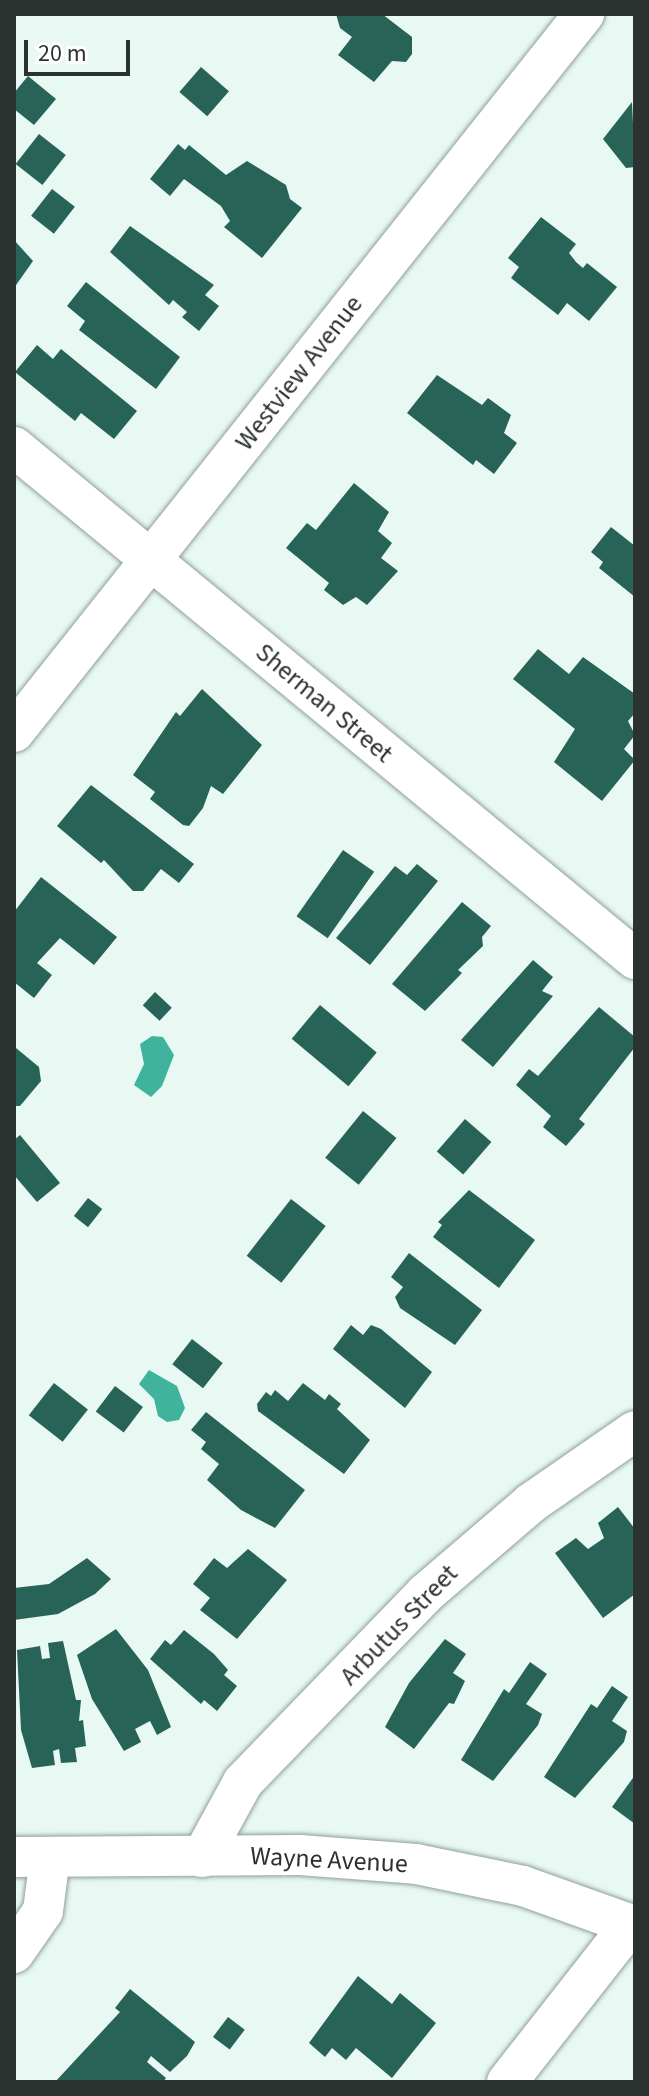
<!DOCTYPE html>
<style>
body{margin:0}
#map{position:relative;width:649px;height:2096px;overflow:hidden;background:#e8f8f3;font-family:"Source Sans 3",sans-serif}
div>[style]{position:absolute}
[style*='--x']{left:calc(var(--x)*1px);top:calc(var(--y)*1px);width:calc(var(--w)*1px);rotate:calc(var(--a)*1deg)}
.water>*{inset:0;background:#3fb39b}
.building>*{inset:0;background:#276356;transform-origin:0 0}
.roads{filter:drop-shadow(0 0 2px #909f9a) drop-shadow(0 0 2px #909f9a)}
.minor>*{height:40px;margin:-20px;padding:0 20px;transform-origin:20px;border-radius:20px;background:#fff}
span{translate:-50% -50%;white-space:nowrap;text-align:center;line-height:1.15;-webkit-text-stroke:8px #fff;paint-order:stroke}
.street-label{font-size:26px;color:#2c3230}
.frame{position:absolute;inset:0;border:16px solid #2c3230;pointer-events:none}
.scale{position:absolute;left:24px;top:40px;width:106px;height:36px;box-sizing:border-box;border:4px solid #2c3230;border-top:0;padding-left:10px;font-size:24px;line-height:28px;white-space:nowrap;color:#2c3230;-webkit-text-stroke:6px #fff;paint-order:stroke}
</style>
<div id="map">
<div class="water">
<div style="clip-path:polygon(152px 1036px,163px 1037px,174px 1055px,162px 1086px,151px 1097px,134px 1085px,144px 1064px,140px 1044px)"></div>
<div style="clip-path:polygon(149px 1370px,177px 1386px,185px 1408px,179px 1420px,167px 1422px,158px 1416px,154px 1399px,139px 1384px)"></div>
</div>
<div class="building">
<div style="clip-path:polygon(336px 14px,382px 14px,412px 37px,412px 54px,406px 62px,392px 61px,374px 82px,338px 55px,352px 37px,340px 28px)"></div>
<div style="left:201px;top:67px;width:37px;height:33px;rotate:41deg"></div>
<div style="clip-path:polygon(28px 76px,56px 99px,34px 125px,14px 109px,14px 93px)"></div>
<div style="clip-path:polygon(632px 102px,635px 167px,626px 168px,603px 139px)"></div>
<div style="left:39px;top:134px;width:34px;height:38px;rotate:38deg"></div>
<div style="clip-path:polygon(178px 144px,185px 150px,189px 145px,226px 175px,247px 161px,286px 185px,290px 199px,302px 208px,262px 258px,224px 227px,230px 221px,221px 206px,184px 179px,170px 196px,150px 179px)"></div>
<div style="left:52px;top:189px;width:29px;height:34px;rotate:38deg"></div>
<div style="clip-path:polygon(541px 217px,576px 244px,569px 253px,576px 262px,583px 268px,587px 263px,617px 287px,589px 321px,567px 303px,558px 315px,511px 278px,519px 267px,508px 258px)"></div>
<div style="clip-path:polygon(130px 226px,214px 285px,205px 295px,219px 306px,199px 331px,182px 317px,187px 312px,173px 300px,169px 305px,110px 252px)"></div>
<div style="clip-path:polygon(14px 240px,33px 261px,14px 288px)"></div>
<div style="clip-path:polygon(86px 282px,180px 357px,156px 389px,79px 330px,85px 321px,67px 306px)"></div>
<div style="clip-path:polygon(37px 345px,53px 359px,61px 349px,137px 411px,114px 439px,81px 413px,75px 421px,15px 372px)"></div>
<div style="clip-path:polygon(437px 375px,482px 405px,488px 398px,511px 415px,504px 433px,517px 443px,494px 474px,476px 460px,473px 465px,407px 413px)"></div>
<div style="clip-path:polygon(354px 483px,389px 512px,378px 531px,392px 543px,381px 558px,398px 571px,367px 605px,356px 597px,343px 605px,324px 590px,329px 583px,286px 548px,307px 523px,316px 530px)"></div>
<div style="clip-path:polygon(611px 527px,635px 546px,635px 597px,599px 568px,603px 562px,591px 552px)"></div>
<div style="clip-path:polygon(538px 649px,569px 674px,583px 657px,635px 694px,635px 713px,628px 721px,635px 735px,624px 749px,635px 760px,602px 801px,554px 762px,575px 729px,513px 679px)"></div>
<div style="clip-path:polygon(202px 689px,262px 745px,223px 794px,211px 786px,203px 808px,189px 826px,183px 825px,150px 799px,155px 792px,133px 775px,176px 712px,180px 716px)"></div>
<div style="clip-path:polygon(91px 785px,194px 864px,179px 883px,161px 869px,143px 891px,133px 891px,104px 860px,101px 863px,57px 826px)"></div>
<div style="left:343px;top:850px;width:38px;height:81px;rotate:35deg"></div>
<div style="clip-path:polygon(417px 864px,438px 881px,370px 965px,336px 938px,395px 866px,407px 875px)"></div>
<div style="clip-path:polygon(41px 877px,117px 937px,94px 965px,60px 938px,37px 963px,52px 975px,34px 998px,14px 982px,14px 912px)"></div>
<div style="clip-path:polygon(462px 902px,491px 926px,482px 937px,483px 946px,458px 970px,462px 973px,425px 1011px,392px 984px)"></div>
<div style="clip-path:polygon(533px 960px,553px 977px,542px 991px,553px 996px,493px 1067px,461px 1040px)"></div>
<div style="left:155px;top:992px;width:23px;height:18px;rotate:43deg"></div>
<div style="left:320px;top:1005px;width:74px;height:44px;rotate:40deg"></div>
<div style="clip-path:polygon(599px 1007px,635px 1037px,635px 1047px,579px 1119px,585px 1124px,566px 1146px,543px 1127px,551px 1116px,516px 1085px,529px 1069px,538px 1076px)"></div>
<div style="clip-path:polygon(16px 1048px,39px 1067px,41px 1081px,20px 1106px,14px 1106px)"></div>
<div style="left:363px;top:1111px;width:43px;height:60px;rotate:39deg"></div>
<div style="left:465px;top:1119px;width:35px;height:43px;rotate:41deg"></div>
<div style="clip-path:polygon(20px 1135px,60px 1183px,37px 1202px,14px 1175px,14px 1140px)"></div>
<div style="clip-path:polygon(469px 1190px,535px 1240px,499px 1288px,433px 1237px,442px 1225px,438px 1222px)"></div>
<div style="left:88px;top:1198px;width:18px;height:23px;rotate:38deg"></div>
<div style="left:291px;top:1199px;width:44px;height:72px;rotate:38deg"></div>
<div style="clip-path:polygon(409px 1253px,482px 1310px,455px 1345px,400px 1308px,395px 1297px,403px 1287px,391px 1277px)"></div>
<div style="clip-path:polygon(351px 1325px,363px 1335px,371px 1325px,381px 1329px,432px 1372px,405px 1408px,333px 1349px)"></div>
<div style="left:192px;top:1339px;width:39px;height:32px;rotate:38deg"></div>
<div style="left:54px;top:1383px;width:43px;height:41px;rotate:38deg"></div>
<div style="clip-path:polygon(303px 1383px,325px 1400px,329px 1394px,341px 1404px,337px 1409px,370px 1440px,344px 1474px,258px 1411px,257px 1404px,266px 1392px,271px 1396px,275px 1390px,288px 1401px)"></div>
<div style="left:115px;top:1386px;width:35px;height:32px;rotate:37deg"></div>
<div style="clip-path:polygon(206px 1412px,305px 1490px,275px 1528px,241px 1510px,207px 1480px,219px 1464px,201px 1449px,206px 1442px,191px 1430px)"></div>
<div style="clip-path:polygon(618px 1507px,635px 1529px,635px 1594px,603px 1618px,555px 1553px,576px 1538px,588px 1549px,604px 1538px,598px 1523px)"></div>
<div style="clip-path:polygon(248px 1549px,287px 1580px,237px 1639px,200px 1610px,210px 1598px,193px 1584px,214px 1558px,227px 1568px)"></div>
<div style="clip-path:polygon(87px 1558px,111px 1579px,95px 1594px,58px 1614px,14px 1620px,14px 1588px,49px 1584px)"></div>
<div style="clip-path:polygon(116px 1629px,148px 1670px,171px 1727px,157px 1735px,150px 1721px,135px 1729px,141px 1742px,124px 1751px,92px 1699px,77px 1655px)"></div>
<div style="clip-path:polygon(184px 1630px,214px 1654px,228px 1670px,224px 1675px,237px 1686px,217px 1711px,204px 1700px,201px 1704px,150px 1659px,165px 1640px,171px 1645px)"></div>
<div style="clip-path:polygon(445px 1639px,466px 1654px,453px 1673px,465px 1681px,454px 1704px,449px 1703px,414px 1749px,385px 1727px,409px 1683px)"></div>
<div style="clip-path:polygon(63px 1641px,76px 1700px,81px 1700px,79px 1721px,83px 1720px,86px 1746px,75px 1748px,77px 1762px,61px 1763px,59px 1749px,53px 1751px,55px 1765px,32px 1768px,21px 1730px,17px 1650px,40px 1646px,42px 1659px,50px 1658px,48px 1643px)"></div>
<div style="clip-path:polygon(530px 1662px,547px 1674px,526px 1704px,542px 1714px,538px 1725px,493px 1781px,461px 1760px,504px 1689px,509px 1693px)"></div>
<div style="clip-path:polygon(612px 1686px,628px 1697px,612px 1721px,627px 1731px,624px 1742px,575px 1798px,544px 1777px,591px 1704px,597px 1708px)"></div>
<div style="clip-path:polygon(635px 1775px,635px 1824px,612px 1807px)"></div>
<div style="clip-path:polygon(358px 1976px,392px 2004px,400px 1993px,436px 2023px,392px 2078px,356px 2048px,346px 2060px,332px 2048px,325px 2057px,309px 2043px)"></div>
<div style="clip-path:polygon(130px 1989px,195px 2042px,187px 2056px,170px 2072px,151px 2056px,147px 2062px,166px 2078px,163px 2082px,55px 2082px,120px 2012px,115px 2008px)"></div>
<div style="left:228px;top:2017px;width:21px;height:25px;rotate:37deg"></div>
</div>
<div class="roads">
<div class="minor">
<div style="--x:14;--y:447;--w:805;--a:39.5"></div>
<div style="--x:14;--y:732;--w:917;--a:-51.55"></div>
<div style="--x:14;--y:1857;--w:286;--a:-0.4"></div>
<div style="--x:300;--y:1855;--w:116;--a:4.4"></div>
<div style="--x:416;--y:1864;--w:109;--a:11.6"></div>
<div style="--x:523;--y:1886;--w:119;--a:19.7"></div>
<div style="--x:202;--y:1857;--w:85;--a:-61.3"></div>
<div style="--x:243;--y:1782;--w:262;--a:-45.9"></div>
<div style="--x:425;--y:1594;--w:140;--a:-40.6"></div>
<div style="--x:531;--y:1503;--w:126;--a:-34.7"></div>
<div style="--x:14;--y:1953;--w:51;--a:-55.4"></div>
<div style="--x:43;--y:1911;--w:54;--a:-82.6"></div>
<div style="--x:507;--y:2082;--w:201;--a:-51.9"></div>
</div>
</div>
<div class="street-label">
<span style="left:299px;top:373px;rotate:-52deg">Westview Avenue</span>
<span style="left:324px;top:703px;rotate:40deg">Sherman Street</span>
<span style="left:399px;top:1625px;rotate:-46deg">Arbutus Street</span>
<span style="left:329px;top:1860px;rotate:3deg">Wayne Avenue</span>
</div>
<div class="frame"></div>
<div class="scale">20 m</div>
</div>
